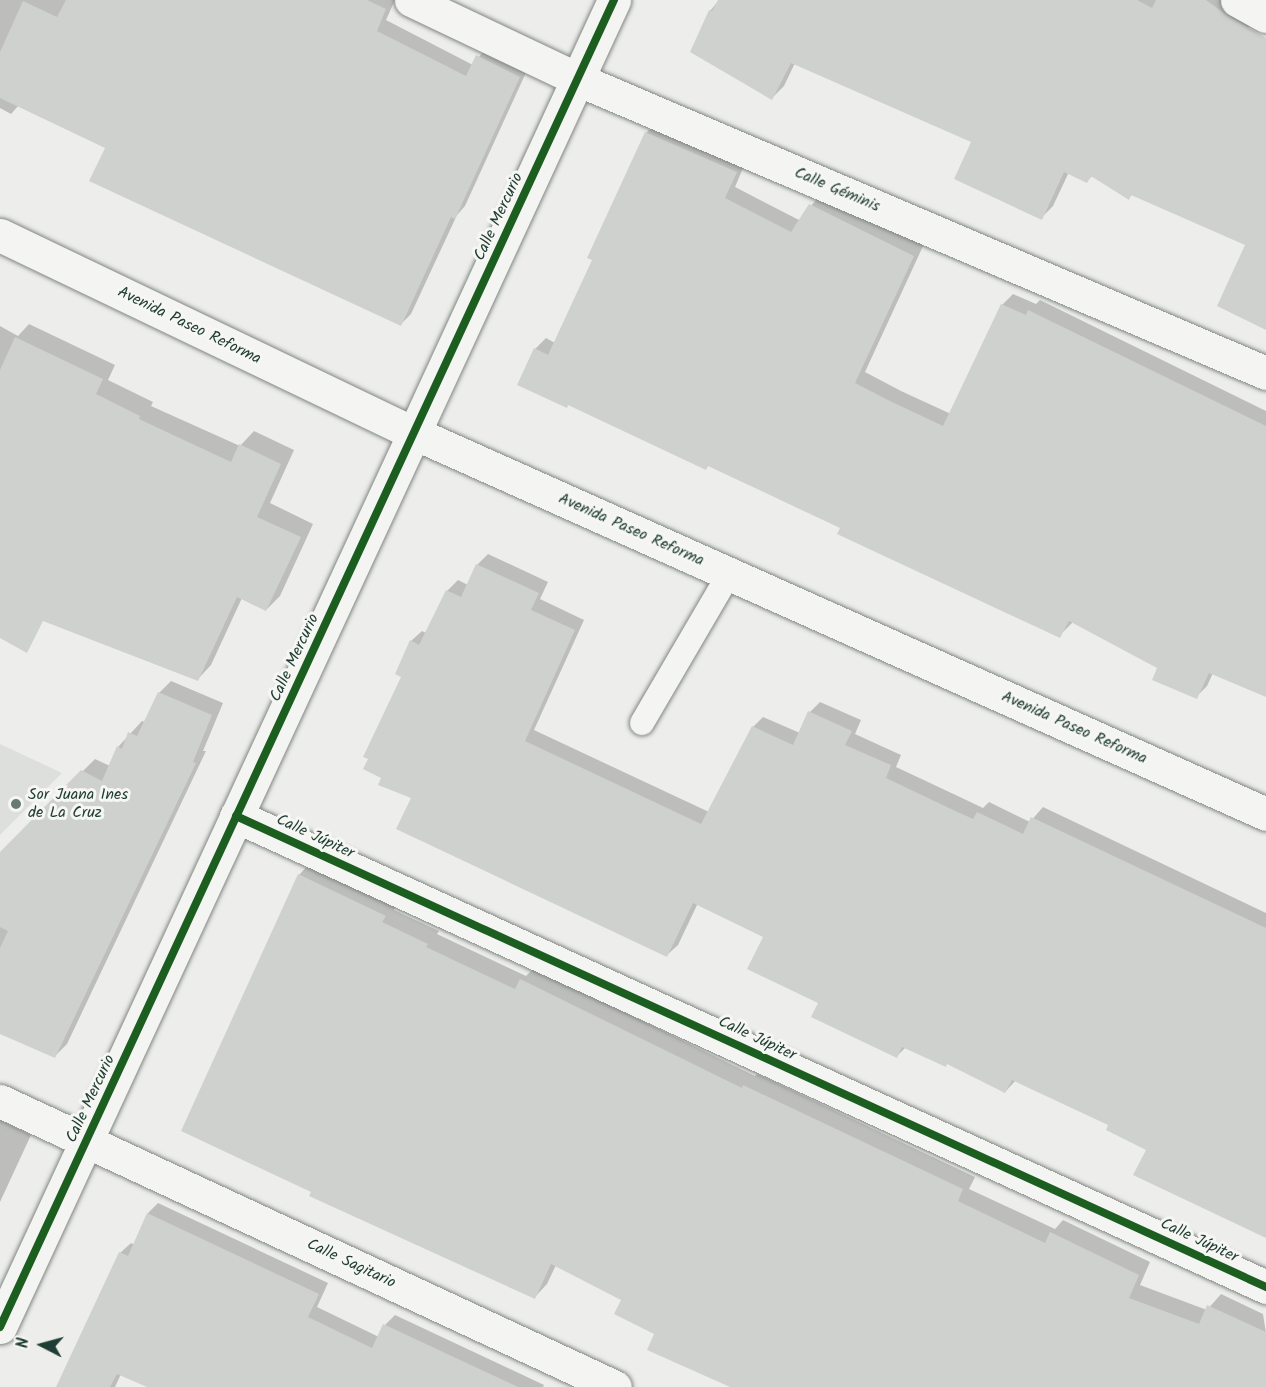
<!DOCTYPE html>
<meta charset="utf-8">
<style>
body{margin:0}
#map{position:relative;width:1266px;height:1387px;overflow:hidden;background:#edeeeb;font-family:Kalam,sans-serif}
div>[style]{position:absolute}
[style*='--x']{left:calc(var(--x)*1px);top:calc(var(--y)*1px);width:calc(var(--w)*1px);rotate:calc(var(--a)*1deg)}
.built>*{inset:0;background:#dcdfdb}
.shadow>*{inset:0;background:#0003}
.building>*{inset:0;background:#cfd1cf}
.roads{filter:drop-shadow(0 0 2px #818784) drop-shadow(0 0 2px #818784)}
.service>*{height:24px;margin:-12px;padding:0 12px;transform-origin:12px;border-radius:12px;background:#f4f4f2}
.minor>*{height:33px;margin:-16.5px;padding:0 16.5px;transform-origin:16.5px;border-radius:16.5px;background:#f4f4f2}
.tertiary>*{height:33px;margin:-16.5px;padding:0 16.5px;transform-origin:16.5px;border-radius:16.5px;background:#f4f4f2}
.secondary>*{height:33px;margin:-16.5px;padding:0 16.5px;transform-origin:16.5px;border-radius:16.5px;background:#f4f4f2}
.cycleway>*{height:8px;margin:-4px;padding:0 4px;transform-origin:4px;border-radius:4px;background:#1b5e20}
.dots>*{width:16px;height:16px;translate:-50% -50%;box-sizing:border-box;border:3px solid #f6f6f2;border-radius:50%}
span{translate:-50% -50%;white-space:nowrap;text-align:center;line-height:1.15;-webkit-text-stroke:6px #f6f6f2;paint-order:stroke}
.street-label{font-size:16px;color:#1f3d34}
.poi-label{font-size:16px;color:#1f3d34}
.left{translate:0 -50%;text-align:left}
.north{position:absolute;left:12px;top:1315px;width:60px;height:60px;-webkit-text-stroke:4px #f6f6f2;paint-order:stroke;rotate:276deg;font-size:16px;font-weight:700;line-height:24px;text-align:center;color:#1f3d34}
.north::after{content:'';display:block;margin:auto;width:21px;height:27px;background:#1f3d34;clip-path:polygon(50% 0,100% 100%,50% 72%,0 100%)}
</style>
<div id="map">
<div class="built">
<div style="clip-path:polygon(0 744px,62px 773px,0 835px)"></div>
</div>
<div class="shadow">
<div style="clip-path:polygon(0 0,395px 0,386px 20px,473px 65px,488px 45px,529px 66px,465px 206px,457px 215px,411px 314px,401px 324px,107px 147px,19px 105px,11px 114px,0 108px)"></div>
<div style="clip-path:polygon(719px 0,1235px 0,1256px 14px,1248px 28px,1266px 40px,1266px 328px,1247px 244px,1133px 194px,1128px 198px,1093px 175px,1087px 181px,1069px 172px,1053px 206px,1041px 218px,973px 141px,795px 63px,784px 86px,772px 98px,710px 11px)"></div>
<div style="clip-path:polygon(657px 122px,746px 161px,735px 187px,799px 220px,821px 194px,924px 244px,865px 372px,901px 391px,951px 414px,1002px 305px,1013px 294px,1036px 304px,1040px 300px,1266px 411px,1266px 695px,1213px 673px,1207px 686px,1196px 697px,1159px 668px,1073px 622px,1059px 636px,842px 527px,709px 465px,706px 468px,535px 349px,546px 338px,555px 343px,594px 259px,589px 258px,646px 133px)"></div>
<div style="clip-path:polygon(29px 324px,115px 365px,108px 380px,153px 402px,151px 406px,240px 446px,254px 431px,294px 450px,270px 503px,313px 524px,280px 596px,266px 610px,242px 598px,211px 665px,198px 679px,0 596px,0 326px,18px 336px)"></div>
<div style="clip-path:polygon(488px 554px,548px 582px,540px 599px,584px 620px,534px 730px,709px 812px,753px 727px,763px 717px,800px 733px,810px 712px,820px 702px,861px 720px,855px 734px,901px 755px,896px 767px,962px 798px,983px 808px,989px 802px,1030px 822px,1043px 807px,1266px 913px,1266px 1236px,1111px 1124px,1016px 1080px,1005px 1092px,948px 1063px,906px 1047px,897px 1056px,820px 1002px,765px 936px,698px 903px,678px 945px,667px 955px,413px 797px,403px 676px,411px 641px,422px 631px,426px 633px,447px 591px,458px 580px,468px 585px,477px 565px)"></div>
<div style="clip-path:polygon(171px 681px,223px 703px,203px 751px,206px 751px,67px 1044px,55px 1056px,0 1032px,0 854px,95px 759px,110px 766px,118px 747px,142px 721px,145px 722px,159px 693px)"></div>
<div style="clip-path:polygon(311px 862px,397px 903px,394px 910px,439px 931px,437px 934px,526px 976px,534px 968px,755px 1076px,757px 1074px,975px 1177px,969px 1189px,1055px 1229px,1063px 1220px,1150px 1262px,1140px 1285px,1207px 1310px,1221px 1294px,1263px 1314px,1266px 1333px,1266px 1387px,762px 1387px,656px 1333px,623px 1299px,556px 1265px,547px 1284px,535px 1297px,299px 875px)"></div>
<div style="clip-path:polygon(0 1120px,31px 1135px,0 1202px)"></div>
<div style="clip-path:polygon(158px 1203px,328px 1283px,317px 1307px,379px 1337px,385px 1325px,395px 1315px,544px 1385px,543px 1387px,151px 1387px,121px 1374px,115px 1387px,58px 1387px,120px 1253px,131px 1243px,135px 1245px,148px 1213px)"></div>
</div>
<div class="building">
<div style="clip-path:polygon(66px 0,367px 0,386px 9px,377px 31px,466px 76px,476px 55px,520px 77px,455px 219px,451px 217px,401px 326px,89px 181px,105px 148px,0 98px,0 52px,23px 1px,57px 17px)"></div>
<div style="clip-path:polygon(718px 0,1137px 0,1152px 8px,1156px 0,1206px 0,1228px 16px,1266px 38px,1266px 330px,1217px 306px,1245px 245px,1131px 195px,1129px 200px,1091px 176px,1087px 183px,1064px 172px,1042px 220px,954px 179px,971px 142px,791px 63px,772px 100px,690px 52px,709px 10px,712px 11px)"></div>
<div style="clip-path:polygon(645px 132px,737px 172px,725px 198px,791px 232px,809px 204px,914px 256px,855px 383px,890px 401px,943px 426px,1001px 304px,1026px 315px,1028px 310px,1266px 426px,1266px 697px,1209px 673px,1197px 699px,1152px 680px,1157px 668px,1069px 621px,1060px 638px,837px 534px,840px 528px,708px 466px,706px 470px,568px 405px,567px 408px,517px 385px,534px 348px,548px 355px,592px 260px,587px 258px)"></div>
<div style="clip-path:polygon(15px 337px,103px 379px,96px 394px,140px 416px,139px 419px,231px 462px,239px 444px,281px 464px,257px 517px,301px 537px,266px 611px,237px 597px,198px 681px,43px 621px,27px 653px,0 638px,0 370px)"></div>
<div style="clip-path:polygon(476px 564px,539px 593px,531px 610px,575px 630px,525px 741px,701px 824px,752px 726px,793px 745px,808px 711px,852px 731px,845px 745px,891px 765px,886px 778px,951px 809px,973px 819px,977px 812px,1023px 834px,1031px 817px,1266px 928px,1266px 1238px,1133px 1175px,1146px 1150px,1106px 1130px,1108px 1125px,1012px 1080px,1005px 1093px,947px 1064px,946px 1067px,902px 1047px,897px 1058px,811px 1017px,818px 1003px,747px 969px,763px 937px,693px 903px,667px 957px,396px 829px,411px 798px,378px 785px,381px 778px,363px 769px,368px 759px,363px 757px,401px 677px,395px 674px,410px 640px,419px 645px,446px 590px,461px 597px)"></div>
<div style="clip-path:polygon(158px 692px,212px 715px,193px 762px,196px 763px,55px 1058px,0 1034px,0 948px,8px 931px,0 927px,0 852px,81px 770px,102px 781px,117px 746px,122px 749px,128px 732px,137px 736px)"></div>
<div style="clip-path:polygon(298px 874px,386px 916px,382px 922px,428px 944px,426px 947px,515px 989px,520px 979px,742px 1088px,743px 1085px,963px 1189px,958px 1201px,1045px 1243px,1050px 1232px,1139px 1275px,1129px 1298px,1199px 1324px,1207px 1305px,1266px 1332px,1266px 1387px,730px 1387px,647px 1350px,654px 1334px,614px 1314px,621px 1300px,551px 1264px,535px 1299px,309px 1196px,311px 1192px,181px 1131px)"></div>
<div style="clip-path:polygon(147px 1213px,319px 1294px,308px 1317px,372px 1348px,383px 1324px,518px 1387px,147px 1387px,117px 1374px,110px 1387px,56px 1387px,119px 1252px,128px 1256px)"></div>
</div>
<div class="roads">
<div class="service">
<div style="--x:642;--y:723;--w:173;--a:-59.7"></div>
</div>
<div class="minor">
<div style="--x:411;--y:0;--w:184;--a:25.4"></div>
<div style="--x:577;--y:79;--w:749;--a:23.11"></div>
<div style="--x:1237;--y:0;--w:33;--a:29"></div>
<div style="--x:414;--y:433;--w:477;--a:-65.2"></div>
<div style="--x:236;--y:816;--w:1133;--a:24.57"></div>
<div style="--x:0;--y:1101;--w:678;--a:24.94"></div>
</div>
<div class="tertiary">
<div style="--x:0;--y:1327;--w:985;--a:-65.15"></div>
</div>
<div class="secondary">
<div style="--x:0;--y:235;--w:459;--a:25.6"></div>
<div style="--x:414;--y:433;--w:933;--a:24.09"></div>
</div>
</div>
<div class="cycleway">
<div style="--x:236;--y:816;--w:1133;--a:24.57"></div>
<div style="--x:0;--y:1327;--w:1462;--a:-65.17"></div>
</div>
<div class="dots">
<div style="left:16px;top:804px;background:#677b74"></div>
</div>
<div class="street-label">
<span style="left:837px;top:190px;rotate:23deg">Calle Géminis</span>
<span style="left:499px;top:217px;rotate:-65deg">Calle Mercurio</span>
<span style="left:189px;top:326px;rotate:26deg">Avenida Paseo Reforma</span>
<span style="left:631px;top:530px;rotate:24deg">Avenida Paseo Reforma</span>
<span style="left:295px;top:658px;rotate:-65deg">Calle Mercurio</span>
<span style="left:1074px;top:728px;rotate:24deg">Avenida Paseo Reforma</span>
<span style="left:315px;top:837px;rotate:25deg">Calle Júpiter</span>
<span style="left:757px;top:1039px;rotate:25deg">Calle Júpiter</span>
<span style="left:91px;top:1099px;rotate:-65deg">Calle Mercurio</span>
<span style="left:1199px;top:1241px;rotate:25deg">Calle Júpiter</span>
<span style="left:351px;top:1264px;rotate:25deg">Calle Sagitario</span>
</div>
<div class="poi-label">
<span class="left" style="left:28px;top:804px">Sor Juana Ines<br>de La Cruz</span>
</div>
<div class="north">N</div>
</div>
